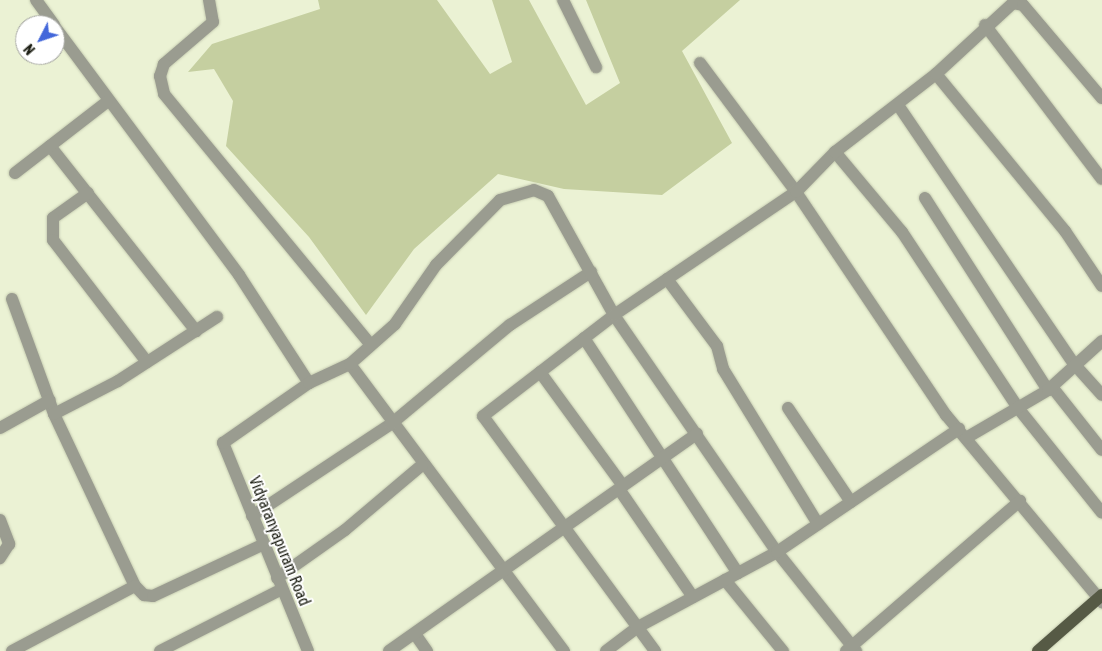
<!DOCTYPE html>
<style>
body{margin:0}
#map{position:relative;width:1102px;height:651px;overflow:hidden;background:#ebf2d4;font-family:"Asap Condensed",sans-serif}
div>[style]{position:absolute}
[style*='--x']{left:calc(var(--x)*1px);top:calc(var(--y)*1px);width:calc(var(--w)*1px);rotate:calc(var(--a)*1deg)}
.green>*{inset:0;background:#c5cfa0}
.roads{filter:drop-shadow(0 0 1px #c6ccb1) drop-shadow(0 0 1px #c6ccb1)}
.minor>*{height:12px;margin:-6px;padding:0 6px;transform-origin:6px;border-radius:6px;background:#9a9c90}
.major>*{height:12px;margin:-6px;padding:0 6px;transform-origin:6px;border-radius:6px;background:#565a45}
span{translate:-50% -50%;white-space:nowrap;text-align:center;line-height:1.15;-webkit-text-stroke:4px #fff;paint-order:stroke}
.street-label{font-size:16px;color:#1b1d12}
.north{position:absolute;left:15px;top:15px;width:50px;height:50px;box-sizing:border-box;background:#fff;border:1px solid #a4a5a0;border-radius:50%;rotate:229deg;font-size:14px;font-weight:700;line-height:20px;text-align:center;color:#1b1d12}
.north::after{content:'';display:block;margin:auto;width:18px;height:22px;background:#4367da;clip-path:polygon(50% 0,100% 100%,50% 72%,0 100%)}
</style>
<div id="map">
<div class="green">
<div style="clip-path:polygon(318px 0,437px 0,490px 74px,512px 62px,492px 0,529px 0,586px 105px,620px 83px,586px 0,740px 0,682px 51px,732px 143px,662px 195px,564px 189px,498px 174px,414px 249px,366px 315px,309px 237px,226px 146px,233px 101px,214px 69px,188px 72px,212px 44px,320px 9px)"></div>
</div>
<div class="roads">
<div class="minor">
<div style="--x:36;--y:0;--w:31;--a:54"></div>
<div style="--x:209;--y:0;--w:22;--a:80"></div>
<div style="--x:213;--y:22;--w:65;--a:139.4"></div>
<div style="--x:164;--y:64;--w:13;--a:108"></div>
<div style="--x:160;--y:76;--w:18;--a:77"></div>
<div style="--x:164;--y:94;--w:325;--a:50.5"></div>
<div style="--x:563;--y:0;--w:75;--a:63.8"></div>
<div style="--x:985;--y:25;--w:193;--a:52.8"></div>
<div style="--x:55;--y:27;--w:309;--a:53.4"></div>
<div style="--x:239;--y:275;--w:129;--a:57.1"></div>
<div style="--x:700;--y:63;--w:161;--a:53.3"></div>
<div style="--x:796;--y:192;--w:269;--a:56.1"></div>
<div style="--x:946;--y:415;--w:244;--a:50.2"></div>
<div style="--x:936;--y:74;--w:203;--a:50.6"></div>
<div style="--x:1065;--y:231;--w:66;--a:56.1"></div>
<div style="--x:898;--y:105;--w:315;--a:55.8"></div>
<div style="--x:1075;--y:365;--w:40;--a:48"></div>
<div style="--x:50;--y:146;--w:236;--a:51.7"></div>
<div style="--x:835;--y:152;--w:104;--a:50.1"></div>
<div style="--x:902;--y:232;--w:211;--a:56.6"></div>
<div style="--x:1018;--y:408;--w:134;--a:51.3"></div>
<div style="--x:15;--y:173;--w:116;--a:-37.7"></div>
<div style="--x:88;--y:193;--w:43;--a:144.5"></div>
<div style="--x:53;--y:218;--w:22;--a:90"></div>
<div style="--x:53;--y:240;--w:154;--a:52.4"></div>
<div style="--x:925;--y:198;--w:228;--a:57.4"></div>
<div style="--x:667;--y:279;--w:84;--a:53.3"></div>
<div style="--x:717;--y:346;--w:24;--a:75"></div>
<div style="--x:723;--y:369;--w:182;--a:58.5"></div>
<div style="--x:12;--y:299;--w:122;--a:69.9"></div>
<div style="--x:54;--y:414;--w:190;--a:64.8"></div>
<div style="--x:135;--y:586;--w:13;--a:45"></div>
<div style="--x:144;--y:595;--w:9;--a:6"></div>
<div style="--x:153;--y:596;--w:123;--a:-25.1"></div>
<div style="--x:584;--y:338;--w:281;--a:56.8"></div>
<div style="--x:350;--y:364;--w:358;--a:53.3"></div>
<div style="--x:540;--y:372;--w:141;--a:53.9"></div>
<div style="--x:1052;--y:387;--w:80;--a:51.6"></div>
<div style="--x:788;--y:408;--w:113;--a:56.2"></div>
<div style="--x:54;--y:414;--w:72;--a:-27.3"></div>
<div style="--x:118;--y:381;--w:118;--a:-32.9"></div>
<div style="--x:0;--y:428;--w:57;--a:-29.2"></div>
<div style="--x:966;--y:438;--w:95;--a:-30.3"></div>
<div style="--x:1048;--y:390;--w:73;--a:-42.2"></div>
<div style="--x:619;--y:489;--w:131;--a:55.6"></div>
<div style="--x:252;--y:516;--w:167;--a:-33.5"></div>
<div style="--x:391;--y:424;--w:155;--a:-39.8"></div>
<div style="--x:510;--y:325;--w:97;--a:-33.2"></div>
<div style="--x:0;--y:520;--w:26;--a:69"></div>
<div style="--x:9;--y:544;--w:17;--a:123"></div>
<div style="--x:277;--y:578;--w:83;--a:-35.2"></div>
<div style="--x:345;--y:530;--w:101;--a:-40.2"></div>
<div style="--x:725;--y:580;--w:92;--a:50.8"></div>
<div style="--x:415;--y:634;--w:21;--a:55"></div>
<div style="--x:12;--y:651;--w:139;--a:-27.9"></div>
<div style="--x:160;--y:651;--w:137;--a:-26.9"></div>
<div style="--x:308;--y:651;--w:225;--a:-112.2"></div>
<div style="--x:223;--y:443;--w:105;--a:-34.9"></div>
<div style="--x:309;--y:383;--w:45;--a:-24.9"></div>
<div style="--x:350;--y:364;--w:60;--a:-41.6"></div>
<div style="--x:395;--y:324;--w:72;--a:-55.2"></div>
<div style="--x:436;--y:265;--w:91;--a:-45.4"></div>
<div style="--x:500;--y:200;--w:35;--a:-16"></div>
<div style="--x:534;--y:190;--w:15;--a:23"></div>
<div style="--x:548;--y:196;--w:136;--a:61"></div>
<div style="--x:614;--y:315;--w:288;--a:55.5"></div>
<div style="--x:777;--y:552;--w:127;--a:51.4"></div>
<div style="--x:389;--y:651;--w:377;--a:-35.2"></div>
<div style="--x:606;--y:651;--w:38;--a:-37"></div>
<div style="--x:636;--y:628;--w:160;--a:-28.3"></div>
<div style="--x:777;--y:552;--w:220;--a:-34.1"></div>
<div style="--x:655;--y:651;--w:291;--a:-126.2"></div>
<div style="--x:483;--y:416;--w:165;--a:-37.6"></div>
<div style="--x:614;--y:315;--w:220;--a:-34.1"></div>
<div style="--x:796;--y:192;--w:56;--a:-45.7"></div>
<div style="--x:835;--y:152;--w:128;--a:-37.7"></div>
<div style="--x:936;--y:74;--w:105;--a:-42.7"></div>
<div style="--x:1013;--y:3;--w:10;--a:11"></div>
<div style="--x:1023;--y:5;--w:122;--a:49.7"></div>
<div style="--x:846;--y:651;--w:230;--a:-40.8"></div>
</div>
<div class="major">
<div style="--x:1038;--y:651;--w:85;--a:-41.2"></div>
</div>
</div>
<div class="street-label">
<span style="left:280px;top:541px;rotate:68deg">Vidyaranyapuram Road</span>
</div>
<div class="north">N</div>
</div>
